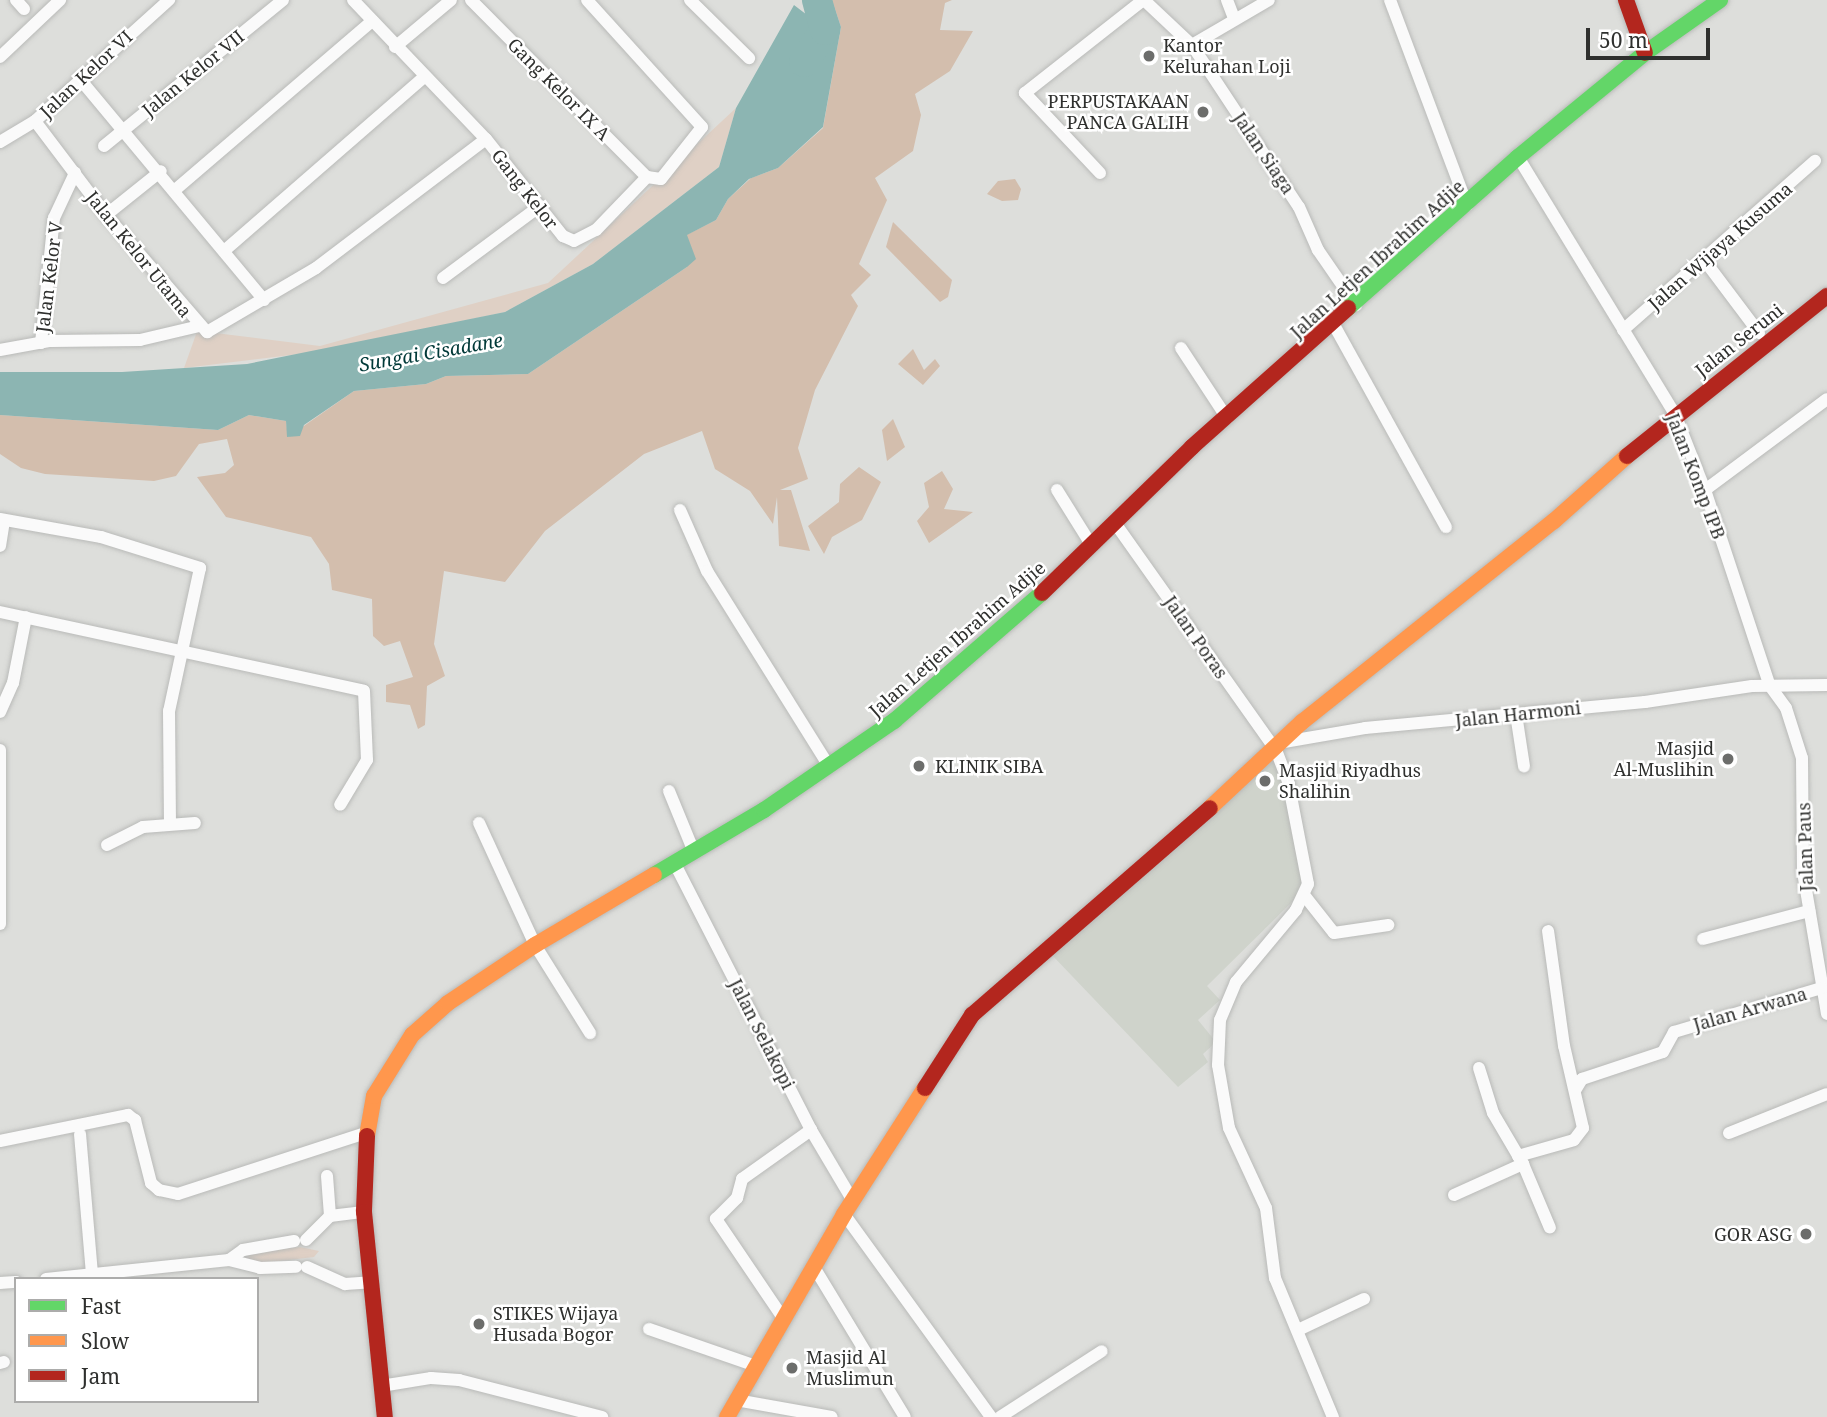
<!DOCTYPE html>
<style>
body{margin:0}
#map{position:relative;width:1827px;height:1417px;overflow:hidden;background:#dddedb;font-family:"Noto Serif",serif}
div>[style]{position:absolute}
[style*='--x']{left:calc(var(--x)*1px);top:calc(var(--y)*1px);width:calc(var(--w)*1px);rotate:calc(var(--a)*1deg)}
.built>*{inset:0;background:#cfd3cb}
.green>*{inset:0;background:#dfd0c5}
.forest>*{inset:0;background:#d3bead}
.water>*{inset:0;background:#8cb5b2}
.river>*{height:30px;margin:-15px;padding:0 15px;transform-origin:15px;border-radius:15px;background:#8cb5b2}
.roads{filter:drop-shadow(0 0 2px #b9bab8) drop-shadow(0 0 2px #b9bab8)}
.street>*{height:12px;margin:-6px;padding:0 6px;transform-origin:6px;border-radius:6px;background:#fafafa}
.fast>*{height:16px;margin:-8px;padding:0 8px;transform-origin:8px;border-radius:8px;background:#63d668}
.slow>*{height:16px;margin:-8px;padding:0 8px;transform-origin:8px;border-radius:8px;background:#ff974d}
.jam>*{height:16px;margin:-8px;padding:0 8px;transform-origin:8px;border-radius:8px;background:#b3261e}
.dots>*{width:19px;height:19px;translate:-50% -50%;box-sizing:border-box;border:4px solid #fff;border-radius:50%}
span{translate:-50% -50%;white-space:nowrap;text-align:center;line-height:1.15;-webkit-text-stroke:5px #fff;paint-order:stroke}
.poi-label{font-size:18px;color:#2f302e}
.left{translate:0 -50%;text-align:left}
.right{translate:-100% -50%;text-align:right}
.street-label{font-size:18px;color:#2f302e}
.water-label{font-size:19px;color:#003938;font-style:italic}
.legend{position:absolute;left:14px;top:1277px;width:245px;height:126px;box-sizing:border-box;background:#fff;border:2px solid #acacab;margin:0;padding:9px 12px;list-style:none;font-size:21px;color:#2f302e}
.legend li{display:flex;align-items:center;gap:14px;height:35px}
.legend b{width:35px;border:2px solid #acacab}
.scale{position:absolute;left:1586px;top:28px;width:124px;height:32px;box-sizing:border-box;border:4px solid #2f302e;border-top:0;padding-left:9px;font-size:21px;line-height:24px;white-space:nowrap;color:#2f302e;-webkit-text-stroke:5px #fff;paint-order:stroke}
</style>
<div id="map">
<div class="built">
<div style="clip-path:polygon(1277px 754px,1306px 888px,1207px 986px,1220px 1000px,1198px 1020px,1216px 1042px,1203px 1054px,1208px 1062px,1178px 1087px,1051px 954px)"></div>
</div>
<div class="green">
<div style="clip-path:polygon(736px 108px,719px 167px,593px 264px,505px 312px,316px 352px,184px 368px,199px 326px,207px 332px,320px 346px,548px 283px)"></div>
<div style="clip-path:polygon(300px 1247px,319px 1251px,314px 1257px,253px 1264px,242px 1260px,255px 1252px)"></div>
</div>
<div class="forest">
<div style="clip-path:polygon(832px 0,952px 0,945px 3px,940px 30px,973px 31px,950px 71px,915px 94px,921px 115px,913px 151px,875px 178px,887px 200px,859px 264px,871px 275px,851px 295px,858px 306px,815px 390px,798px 448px,808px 479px,780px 490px,791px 490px,810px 551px,779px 546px,777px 497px,773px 524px,750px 491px,715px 469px,702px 431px,644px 454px,545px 531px,505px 582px,444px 571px,434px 644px,445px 676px,427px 686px,425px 725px,418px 729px,410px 705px,386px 702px,386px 685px,413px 677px,400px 641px,384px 646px,373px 636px,372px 599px,332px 590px,329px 564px,311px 537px,226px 517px,197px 477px,225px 473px,234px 465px,227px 439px,199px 444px,176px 476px,154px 481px,45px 474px,21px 468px,0 454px,0 415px,218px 430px,249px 415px,286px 421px,288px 437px,354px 391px,426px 384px,446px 376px,528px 374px,687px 267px,686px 235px,716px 220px,728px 199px,751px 178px,778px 168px,823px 128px,841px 27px)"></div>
<div style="clip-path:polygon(1015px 179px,1021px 189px,1018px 200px,1002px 201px,987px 194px,998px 181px)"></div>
<div style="clip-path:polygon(893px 222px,952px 280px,948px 297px,940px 302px,886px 247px)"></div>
<div style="clip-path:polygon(913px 349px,924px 370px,935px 359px,940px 366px,923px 385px,898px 364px)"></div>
<div style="clip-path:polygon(893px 419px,905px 447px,887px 461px,882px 430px)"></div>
<div style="clip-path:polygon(859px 467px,881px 482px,862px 520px,832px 537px,824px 554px,808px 526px,839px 502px,840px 484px)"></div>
<div style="clip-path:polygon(942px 471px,953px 489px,944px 509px,973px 512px,929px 543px,917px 521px,929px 507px,924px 483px)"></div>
</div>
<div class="water">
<div style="clip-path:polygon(817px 0,832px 0,841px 27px,823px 127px,778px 168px,749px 179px,728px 199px,716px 220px,687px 235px,696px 259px,687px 267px,528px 374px,446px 376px,426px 384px,354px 391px,304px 425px,300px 436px,287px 437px,286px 421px,249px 415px,218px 430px,0 415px,0 372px,122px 372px,247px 364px,505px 312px,593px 264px,719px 167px,736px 108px,794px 5px,824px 28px)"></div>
</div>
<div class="river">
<div style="--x:804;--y:62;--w:38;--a:-57"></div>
<div style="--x:825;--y:30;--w:31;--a:-105"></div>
</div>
<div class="roads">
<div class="street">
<div style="--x:16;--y:0;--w:12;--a:48"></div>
<div style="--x:353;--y:0;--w:192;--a:46.3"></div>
<div style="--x:486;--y:139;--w:124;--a:51.6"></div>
<div style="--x:563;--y:236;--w:12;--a:24"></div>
<div style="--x:574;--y:241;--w:25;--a:-27"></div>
<div style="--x:596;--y:230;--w:74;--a:-46.1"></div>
<div style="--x:647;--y:177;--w:14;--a:8"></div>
<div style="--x:661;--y:179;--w:66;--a:-51.7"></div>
<div style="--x:702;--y:127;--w:171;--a:-132.2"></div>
<div style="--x:471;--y:0;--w:250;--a:45.2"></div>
<div style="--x:690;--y:0;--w:83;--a:44.5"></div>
<div style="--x:1144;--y:0;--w:66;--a:43.2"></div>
<div style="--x:1192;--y:45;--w:194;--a:56.6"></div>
<div style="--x:1299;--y:207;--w:47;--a:66.2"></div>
<div style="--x:1318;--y:250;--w:67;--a:55.4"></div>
<div style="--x:1227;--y:0;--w:19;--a:69"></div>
<div style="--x:1390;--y:0;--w:219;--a:69.4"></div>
<div style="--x:1192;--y:45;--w:89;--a:-30.3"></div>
<div style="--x:395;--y:47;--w:73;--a:-40"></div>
<div style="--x:0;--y:57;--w:83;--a:-43.5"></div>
<div style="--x:79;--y:78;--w:289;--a:50.2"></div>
<div style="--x:35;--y:121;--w:118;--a:52.9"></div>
<div style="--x:106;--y:215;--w:155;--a:49.2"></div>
<div style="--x:207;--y:332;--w:126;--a:-30.4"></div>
<div style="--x:316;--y:268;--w:213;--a:-37.2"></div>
<div style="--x:0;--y:142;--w:41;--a:-31"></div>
<div style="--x:35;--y:121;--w:181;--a:-42.1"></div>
<div style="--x:104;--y:146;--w:231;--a:-39.2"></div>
<div style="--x:1518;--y:157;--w:301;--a:58.6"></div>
<div style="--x:1675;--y:414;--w:82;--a:68.5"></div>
<div style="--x:1705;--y:490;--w:206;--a:71.7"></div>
<div style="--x:1770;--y:686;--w:27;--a:54"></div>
<div style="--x:1786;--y:708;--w:52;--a:72.3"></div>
<div style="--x:1802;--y:758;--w:114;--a:89.5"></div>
<div style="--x:1803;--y:872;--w:144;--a:80.4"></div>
<div style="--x:1100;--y:173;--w:110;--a:-133.2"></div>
<div style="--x:1025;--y:93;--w:150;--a:-38.2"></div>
<div style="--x:175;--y:190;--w:260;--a:-40.6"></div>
<div style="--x:106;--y:215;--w:70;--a:-38.7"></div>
<div style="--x:224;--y:251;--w:264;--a:-41"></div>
<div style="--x:1705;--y:261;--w:90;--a:53.1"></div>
<div style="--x:443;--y:278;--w:121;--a:-36.6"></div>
<div style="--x:1334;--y:325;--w:231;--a:61"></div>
<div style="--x:1623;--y:330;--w:256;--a:-41.4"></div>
<div style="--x:41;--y:343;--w:126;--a:-84.1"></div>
<div style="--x:54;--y:218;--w:50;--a:-65"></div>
<div style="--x:1181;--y:348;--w:84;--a:56.7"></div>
<div style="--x:0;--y:350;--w:51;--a:-10.2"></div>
<div style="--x:50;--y:341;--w:90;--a:-0.6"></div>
<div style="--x:140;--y:340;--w:61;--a:-13.3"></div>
<div style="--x:1057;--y:490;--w:66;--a:58"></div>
<div style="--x:1705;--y:490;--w:152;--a:-36.7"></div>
<div style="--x:680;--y:510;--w:67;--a:66.1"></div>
<div style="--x:707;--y:571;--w:230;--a:58"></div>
<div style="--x:0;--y:519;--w:103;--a:10.1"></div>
<div style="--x:101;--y:537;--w:104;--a:17.4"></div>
<div style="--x:200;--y:568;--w:146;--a:102.2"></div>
<div style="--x:169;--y:711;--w:113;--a:89.5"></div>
<div style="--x:1115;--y:523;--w:278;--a:54.7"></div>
<div style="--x:1276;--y:750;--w:33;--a:69"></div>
<div style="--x:1288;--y:781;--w:105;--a:79"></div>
<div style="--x:1308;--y:884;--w:29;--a:115"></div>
<div style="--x:1296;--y:910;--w:94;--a:129.8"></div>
<div style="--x:1236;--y:982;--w:41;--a:112.8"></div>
<div style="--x:1220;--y:1020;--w:45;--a:92.5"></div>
<div style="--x:1218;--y:1065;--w:64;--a:80.1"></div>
<div style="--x:1229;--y:1128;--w:88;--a:65.2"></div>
<div style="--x:1266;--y:1208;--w:71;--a:82.7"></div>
<div style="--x:1275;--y:1278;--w:151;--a:67.4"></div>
<div style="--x:0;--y:546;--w:26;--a:-81"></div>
<div style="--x:0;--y:612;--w:372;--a:12.2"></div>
<div style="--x:364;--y:691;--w:69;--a:87.5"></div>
<div style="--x:367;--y:760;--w:52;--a:121"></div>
<div style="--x:0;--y:712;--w:32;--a:-66"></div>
<div style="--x:13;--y:683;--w:67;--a:-78.9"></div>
<div style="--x:1516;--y:714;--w:53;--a:81.3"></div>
<div style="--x:1284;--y:742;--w:82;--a:-9.8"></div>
<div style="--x:1365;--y:728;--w:281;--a:-5.3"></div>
<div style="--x:1645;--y:702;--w:108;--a:-8.5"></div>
<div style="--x:1752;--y:686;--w:75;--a:-0.8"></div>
<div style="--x:0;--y:750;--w:174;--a:90"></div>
<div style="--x:669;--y:791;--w:66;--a:67.7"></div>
<div style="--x:479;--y:823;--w:134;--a:65.3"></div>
<div style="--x:535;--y:945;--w:104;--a:58"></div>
<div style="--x:107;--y:845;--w:40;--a:-26.6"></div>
<div style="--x:143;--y:827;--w:52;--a:-4.4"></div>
<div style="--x:675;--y:864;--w:299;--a:62.9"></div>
<div style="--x:811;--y:1130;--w:82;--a:59.4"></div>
<div style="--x:1304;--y:895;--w:48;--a:51.7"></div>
<div style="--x:1334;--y:933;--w:55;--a:-8.4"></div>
<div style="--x:1703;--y:939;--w:110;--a:-14.8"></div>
<div style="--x:1479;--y:1068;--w:47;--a:72.7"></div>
<div style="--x:1493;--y:1113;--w:59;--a:59.5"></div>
<div style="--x:1523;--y:1164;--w:69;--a:67.1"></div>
<div style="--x:1576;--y:1089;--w:12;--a:-59"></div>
<div style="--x:1582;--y:1079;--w:85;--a:-18.4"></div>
<div style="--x:1663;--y:1052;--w:23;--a:-61"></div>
<div style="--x:1674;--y:1032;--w:154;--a:-16.6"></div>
<div style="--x:1729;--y:1133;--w:105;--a:-21.7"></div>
<div style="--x:80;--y:1134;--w:141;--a:85.1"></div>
<div style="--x:0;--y:1141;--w:131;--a:-11.5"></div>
<div style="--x:128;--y:1115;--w:9;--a:36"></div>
<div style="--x:135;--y:1120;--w:65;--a:75.7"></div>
<div style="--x:151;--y:1183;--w:11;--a:41"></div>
<div style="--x:159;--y:1190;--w:19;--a:12"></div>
<div style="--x:178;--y:1194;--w:198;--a:-18"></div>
<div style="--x:1518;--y:1156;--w:58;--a:-15.9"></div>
<div style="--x:1574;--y:1140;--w:15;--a:-53"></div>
<div style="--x:1583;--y:1128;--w:84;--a:-103"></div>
<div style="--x:1564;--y:1046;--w:116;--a:-97.9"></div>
<div style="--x:327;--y:1176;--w:40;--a:85.7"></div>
<div style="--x:1454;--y:1195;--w:76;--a:-24.2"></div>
<div style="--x:844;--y:1214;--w:251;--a:54.1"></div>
<div style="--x:306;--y:1240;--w:34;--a:-45"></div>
<div style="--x:330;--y:1216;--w:34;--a:-7"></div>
<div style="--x:229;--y:1260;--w:17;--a:-36"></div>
<div style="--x:243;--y:1250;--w:52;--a:-10"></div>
<div style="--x:307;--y:1267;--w:42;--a:24.1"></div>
<div style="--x:345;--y:1284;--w:26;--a:-4"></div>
<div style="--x:814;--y:1267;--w:175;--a:58.8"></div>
<div style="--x:46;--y:1279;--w:184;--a:-5.9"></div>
<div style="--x:229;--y:1260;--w:32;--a:14"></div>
<div style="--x:260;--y:1268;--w:36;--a:-2"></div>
<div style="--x:0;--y:1283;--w:16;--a:-4"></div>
<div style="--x:783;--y:1318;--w:120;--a:-124.1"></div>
<div style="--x:716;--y:1219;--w:30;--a:-45"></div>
<div style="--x:737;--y:1198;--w:20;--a:-75"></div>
<div style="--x:742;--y:1179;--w:85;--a:-35.4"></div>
<div style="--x:649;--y:1329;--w:113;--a:19.1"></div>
<div style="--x:1298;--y:1330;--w:73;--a:-25.2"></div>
<div style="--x:0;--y:1363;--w:4;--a:-14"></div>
<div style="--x:381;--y:1386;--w:51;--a:-9.1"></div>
<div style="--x:431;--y:1378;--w:28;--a:4"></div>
<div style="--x:459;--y:1380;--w:148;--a:14.5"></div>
<div style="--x:736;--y:1400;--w:97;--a:10.1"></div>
<div style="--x:1000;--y:1417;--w:121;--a:-32.9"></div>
</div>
<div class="fast">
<div style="--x:1348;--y:308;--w:227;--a:-41.6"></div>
<div style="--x:1518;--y:157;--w:164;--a:-39.3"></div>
<div style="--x:1645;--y:53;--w:92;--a:-35.2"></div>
<div style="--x:654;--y:875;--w:128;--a:-30.6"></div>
<div style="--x:764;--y:810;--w:158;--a:-34.4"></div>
<div style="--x:894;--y:721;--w:196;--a:-40.9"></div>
</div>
<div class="slow">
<div style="--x:1210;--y:808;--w:126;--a:-43.1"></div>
<div style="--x:1302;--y:722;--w:322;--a:-38.6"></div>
<div style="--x:1554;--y:521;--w:98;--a:-41.7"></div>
<div style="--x:367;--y:1136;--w:41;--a:-80.1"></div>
<div style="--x:374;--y:1096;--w:72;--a:-58.1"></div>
<div style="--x:412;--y:1035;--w:48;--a:-41.6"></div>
<div style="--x:448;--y:1003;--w:105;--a:-33.7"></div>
<div style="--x:535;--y:945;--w:138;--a:-30.5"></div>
<div style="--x:727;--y:1417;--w:234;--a:-60"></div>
<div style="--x:844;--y:1214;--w:150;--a:-57.3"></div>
</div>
<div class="jam">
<div style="--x:1626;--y:0;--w:56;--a:70.3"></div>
<div style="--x:1627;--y:456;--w:256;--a:-38.7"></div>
<div style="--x:1042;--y:593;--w:209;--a:-44.2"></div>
<div style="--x:1192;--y:447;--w:209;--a:-41.7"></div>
<div style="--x:925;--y:1088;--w:87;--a:-57.2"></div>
<div style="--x:972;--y:1015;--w:315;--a:-41"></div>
<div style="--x:367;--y:1136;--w:76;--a:92.3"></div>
<div style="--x:364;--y:1212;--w:206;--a:84.2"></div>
</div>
</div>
<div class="dots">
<div style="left:1149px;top:56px;background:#6c6d6b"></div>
<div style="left:1203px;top:112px;background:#6c6d6b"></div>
<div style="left:1728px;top:759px;background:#6c6d6b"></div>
<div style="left:919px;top:766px;background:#6c6d6b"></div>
<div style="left:1265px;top:781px;background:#6c6d6b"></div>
<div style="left:1806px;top:1234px;background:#6c6d6b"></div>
<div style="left:479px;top:1324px;background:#6c6d6b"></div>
<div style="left:792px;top:1368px;background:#6c6d6b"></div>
</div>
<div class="poi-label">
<span class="left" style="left:1163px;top:56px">Kantor<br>Kelurahan Loji</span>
<span class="right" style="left:1189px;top:112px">PERPUSTAKAAN<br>PANCA GALIH</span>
<span class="right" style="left:1714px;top:759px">Masjid<br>Al-Muslihin</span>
<span class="left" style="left:935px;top:766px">KLINIK SIBA</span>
<span class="left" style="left:1279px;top:781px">Masjid Riyadhus<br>Shalihin</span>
<span class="right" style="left:1792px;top:1234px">GOR ASG</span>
<span class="left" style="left:493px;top:1324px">STIKES Wijaya<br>Husada Bogor</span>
<span class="left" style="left:806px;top:1368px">Masjid Al<br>Muslimun</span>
</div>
<div class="street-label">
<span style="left:193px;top:73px;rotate:-39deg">Jalan Kelor VII</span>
<span style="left:86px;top:74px;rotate:-43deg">Jalan Kelor VI</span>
<span style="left:559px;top:89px;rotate:45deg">Gang Kelor IX A</span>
<span style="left:1264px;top:153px;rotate:56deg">Jalan Siaga</span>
<span style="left:525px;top:189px;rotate:52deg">Gang Kelor</span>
<span style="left:1720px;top:246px;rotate:-41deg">Jalan Wijaya Kusuma</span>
<span style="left:139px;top:254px;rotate:51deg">Jalan Kelor Utama</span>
<span style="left:1377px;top:259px;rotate:-42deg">Jalan Letjen Ibrahim Adjie</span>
<span style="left:49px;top:277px;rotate:-83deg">Jalan Kelor V</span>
<span style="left:1739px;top:340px;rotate:-38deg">Jalan Seruni</span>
<span style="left:1696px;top:476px;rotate:69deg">Jalan Komp IPB</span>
<span style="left:1196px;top:637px;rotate:55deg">Jalan Poras</span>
<span style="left:957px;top:639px;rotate:-41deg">Jalan Letjen Ibrahim Adjie</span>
<span style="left:1518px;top:714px;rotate:-6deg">Jalan Harmoni</span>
<span style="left:1805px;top:847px;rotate:-92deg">Jalan Paus</span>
<span style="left:1750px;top:1009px;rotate:-16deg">Jalan Arwana</span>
<span style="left:762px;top:1034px;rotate:63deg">Jalan Selakopi</span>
</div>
<div class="water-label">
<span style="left:431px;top:353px;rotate:-10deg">Sungai Cisadane</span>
</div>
<ul class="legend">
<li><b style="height:9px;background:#63d668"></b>Fast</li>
<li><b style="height:9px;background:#ff974d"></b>Slow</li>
<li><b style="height:9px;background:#b3261e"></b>Jam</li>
</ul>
<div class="scale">50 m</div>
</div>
